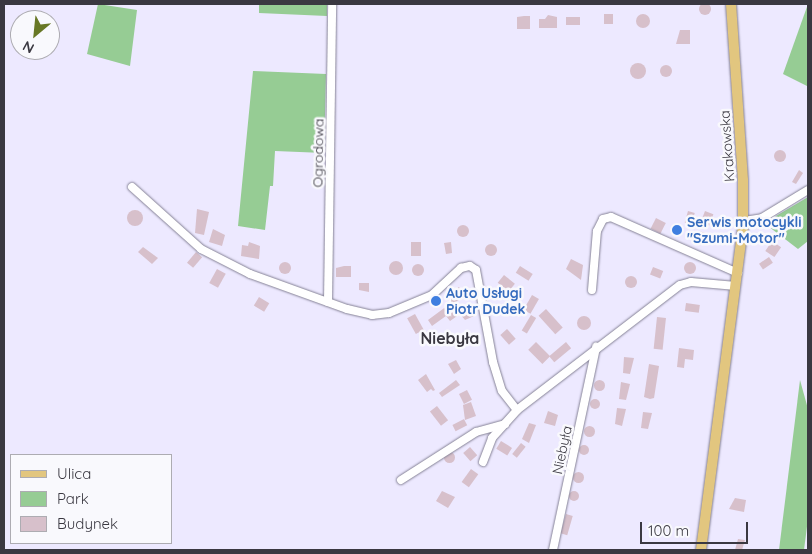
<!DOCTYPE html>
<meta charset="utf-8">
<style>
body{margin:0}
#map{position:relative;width:812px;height:554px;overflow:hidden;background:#ede9ff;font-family:Quicksand,sans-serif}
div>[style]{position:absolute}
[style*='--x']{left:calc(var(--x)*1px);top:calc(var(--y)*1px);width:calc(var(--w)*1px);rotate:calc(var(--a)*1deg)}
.green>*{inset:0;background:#96cc94}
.building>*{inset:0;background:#d7c0cb;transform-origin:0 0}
.round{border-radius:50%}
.roads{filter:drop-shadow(0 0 1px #858296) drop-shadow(0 0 1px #858296)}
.minor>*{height:8px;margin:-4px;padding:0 4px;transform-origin:4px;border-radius:4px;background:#fff}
.major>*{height:10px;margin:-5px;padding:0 5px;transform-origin:5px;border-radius:5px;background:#e2c67f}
.dots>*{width:14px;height:14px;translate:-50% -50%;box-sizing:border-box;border:2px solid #f9f9fd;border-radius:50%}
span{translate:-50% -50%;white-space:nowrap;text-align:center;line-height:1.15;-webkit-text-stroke:5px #f9f9fd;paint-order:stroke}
.street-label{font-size:14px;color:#3a3841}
.shop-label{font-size:14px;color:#366cbe;font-weight:700}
.left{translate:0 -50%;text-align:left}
.quarter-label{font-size:16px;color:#3a3841;font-weight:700}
.frame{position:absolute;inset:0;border:5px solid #3a3841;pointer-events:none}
.legend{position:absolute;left:10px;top:454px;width:162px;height:90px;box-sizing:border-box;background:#f9f9fd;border:1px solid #adacb2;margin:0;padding:6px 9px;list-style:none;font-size:15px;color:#3a3841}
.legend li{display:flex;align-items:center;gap:10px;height:25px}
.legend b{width:25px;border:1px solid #adacb2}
.north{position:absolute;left:10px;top:10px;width:50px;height:50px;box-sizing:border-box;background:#f9f9fd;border:1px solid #adacb2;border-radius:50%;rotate:208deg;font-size:14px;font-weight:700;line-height:20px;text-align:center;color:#3a3841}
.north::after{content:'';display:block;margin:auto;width:18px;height:22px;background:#687826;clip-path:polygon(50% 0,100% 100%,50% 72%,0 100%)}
.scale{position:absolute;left:640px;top:522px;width:108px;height:22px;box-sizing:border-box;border:2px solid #3a3841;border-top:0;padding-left:6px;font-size:15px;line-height:18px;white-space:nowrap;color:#3a3841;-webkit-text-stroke:4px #f9f9fd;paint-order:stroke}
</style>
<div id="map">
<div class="green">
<div style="clip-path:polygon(98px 4px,137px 10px,130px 66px,87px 54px)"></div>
<div style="clip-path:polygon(259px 4px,327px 4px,327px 16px,259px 13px)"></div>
<div style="clip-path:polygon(808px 4px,808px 84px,807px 86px,783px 74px)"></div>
<div style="clip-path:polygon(253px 71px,326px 74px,324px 153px,275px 151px,273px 186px,270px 186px,265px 230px,238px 226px)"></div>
<div style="clip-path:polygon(808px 197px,808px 241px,798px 249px,764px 223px)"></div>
<div style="clip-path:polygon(800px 380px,808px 409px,808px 519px,804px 550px,779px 550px)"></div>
</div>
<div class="building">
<div class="round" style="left:699px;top:3px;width:12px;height:12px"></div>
<div style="left:604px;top:14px;width:9px;height:10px"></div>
<div class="round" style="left:636px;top:14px;width:14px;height:14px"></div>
<div style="clip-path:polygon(548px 15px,557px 17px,557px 28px,539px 28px,539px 19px,545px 19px)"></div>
<div style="clip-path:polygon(524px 16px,530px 16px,530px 29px,517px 29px,517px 17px)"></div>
<div style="left:566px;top:17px;width:14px;height:8px"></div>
<div style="clip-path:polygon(680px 30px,690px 30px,690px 44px,676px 44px)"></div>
<div class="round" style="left:630px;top:63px;width:16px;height:16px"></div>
<div class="round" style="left:660px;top:65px;width:12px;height:12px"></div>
<div class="round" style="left:774px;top:150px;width:12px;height:12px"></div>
<div style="clip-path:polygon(799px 170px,803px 173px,796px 184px,792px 182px)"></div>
<div style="clip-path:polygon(197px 209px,209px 212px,204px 235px,195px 233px)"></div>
<div class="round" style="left:127px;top:210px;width:16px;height:16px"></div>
<div style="left:688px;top:211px;width:7px;height:12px;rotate:16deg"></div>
<div style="left:705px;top:211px;width:9px;height:12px;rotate:21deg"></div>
<div style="left:656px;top:218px;width:11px;height:12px;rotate:27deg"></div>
<div class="round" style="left:457px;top:225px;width:12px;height:12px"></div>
<div style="clip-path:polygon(213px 229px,225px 235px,222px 246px,209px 242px)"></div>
<div style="left:699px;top:231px;width:13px;height:8px;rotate:18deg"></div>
<div style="left:772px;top:241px;width:11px;height:12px;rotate:34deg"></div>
<div style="clip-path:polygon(249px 242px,260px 246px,259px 259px,241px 256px,242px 245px,248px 246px)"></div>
<div style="left:411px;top:242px;width:10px;height:14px"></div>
<div style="clip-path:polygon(451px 242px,452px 253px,446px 254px,444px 243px)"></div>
<div class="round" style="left:485px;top:244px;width:12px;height:12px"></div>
<div style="clip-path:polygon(143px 247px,158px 258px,152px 264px,138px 252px)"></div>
<div style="left:196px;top:252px;width:8px;height:14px;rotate:40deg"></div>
<div style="left:769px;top:257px;width:7px;height:12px;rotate:56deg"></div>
<div style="clip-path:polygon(571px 259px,583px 265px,581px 280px,566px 269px)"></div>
<div class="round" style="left:389px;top:261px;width:14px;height:14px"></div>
<div class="round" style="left:279px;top:262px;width:12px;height:12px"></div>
<div class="round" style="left:684px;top:262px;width:12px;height:12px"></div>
<div class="round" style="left:412px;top:264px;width:12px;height:12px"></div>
<div style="clip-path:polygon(344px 266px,351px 266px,351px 277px,336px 277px,336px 268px)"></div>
<div style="left:520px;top:266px;width:15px;height:8px;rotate:32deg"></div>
<div style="left:653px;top:267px;width:11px;height:8px;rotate:22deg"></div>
<div style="left:217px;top:269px;width:10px;height:16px;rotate:29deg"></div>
<div style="left:504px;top:275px;width:14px;height:10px;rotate:39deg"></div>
<div class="round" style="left:625px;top:276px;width:12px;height:12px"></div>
<div style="clip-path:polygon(359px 283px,369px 283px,369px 292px,359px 290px)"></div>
<div style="clip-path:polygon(459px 287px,465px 296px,453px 304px,457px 308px,432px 326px,428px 320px,451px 303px,450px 293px)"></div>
<div style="left:532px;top:295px;width:8px;height:17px;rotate:30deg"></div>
<div style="left:259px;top:297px;width:12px;height:10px;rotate:31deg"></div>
<div style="clip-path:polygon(468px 303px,474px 316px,465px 320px,460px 314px,450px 321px,446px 316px)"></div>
<div style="left:686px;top:303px;width:14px;height:8px;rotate:8deg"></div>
<div style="left:546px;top:309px;width:25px;height:10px;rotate:48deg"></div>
<div style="left:415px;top:314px;width:18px;height:9px;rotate:61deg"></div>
<div style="left:531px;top:315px;width:6px;height:18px;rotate:31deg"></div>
<div class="round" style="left:577px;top:316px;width:14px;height:14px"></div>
<div style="left:657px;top:317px;width:9px;height:32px;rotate:6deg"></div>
<div style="left:507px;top:329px;width:13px;height:9px;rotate:48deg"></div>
<div style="left:536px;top:342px;width:20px;height:11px;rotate:45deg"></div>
<div style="left:566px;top:342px;width:8px;height:22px;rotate:50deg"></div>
<div style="clip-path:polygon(679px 348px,694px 350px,693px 360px,685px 359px,684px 368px,677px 367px)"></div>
<div style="clip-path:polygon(624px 357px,634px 358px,630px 374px,623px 373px)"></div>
<div style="clip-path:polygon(456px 360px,461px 369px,454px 374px,448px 364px)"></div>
<div style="clip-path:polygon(649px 364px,659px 366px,654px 398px,650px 399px,644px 397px)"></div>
<div style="clip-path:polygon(426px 374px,435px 390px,433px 391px,431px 389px,427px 392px,418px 380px)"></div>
<div class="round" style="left:593.5px;top:379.5px;width:11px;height:11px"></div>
<div style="clip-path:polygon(456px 380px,460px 385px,442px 397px,439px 393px)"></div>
<div style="clip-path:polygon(621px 382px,630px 384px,626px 400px,619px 399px)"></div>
<div style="left:467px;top:390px;width:11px;height:9px;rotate:63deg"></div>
<div class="round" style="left:590px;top:399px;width:10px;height:10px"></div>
<div style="clip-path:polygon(471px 402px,476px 416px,465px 420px,463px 405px)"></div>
<div style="left:437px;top:406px;width:18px;height:9px;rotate:52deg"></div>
<div style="clip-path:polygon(617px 408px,626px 409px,622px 426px,615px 424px)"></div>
<div style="clip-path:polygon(548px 411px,558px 415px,555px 426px,544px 423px)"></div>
<div style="clip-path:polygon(643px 412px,652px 413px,648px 429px,641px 428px)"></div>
<div style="left:464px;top:419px;width:7px;height:13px;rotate:63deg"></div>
<div style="clip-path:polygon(529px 423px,536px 425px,529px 443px,522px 439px)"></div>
<div class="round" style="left:583.5px;top:425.5px;width:11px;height:11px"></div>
<div style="left:501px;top:441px;width:13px;height:9px;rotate:32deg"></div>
<div style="left:521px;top:443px;width:6px;height:14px;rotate:39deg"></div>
<div class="round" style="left:579px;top:445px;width:10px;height:10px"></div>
<div style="left:470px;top:447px;width:11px;height:9px;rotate:49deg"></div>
<div class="round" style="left:443.5px;top:451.5px;width:11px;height:11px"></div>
<div style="left:471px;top:469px;width:9px;height:16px;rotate:36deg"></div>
<div class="round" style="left:572.5px;top:471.5px;width:11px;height:11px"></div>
<div class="round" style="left:569px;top:491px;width:10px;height:10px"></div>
<div style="clip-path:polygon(442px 491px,455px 497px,448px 508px,436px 501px)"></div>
<div style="clip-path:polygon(735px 498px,746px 500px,744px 512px,729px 509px)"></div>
<div style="left:566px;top:514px;width:7px;height:20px;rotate:16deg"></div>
<div style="clip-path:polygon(738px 539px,745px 540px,742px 550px,735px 550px)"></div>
</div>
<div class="roads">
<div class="minor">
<div style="--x:132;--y:187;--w:93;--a:41.9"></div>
<div style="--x:201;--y:249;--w:55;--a:27"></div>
<div style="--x:250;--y:274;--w:103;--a:19.8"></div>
<div style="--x:347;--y:309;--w:26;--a:13"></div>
<div style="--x:372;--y:315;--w:17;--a:-7"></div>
<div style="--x:389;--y:313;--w:47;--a:-22.7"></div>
<div style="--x:432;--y:295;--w:40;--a:-43"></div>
<div style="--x:461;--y:268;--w:9;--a:-13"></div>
<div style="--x:470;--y:266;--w:7;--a:34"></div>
<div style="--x:476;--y:270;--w:94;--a:79.5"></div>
<div style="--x:493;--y:362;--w:30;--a:73"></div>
<div style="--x:502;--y:391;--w:24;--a:52"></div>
<div style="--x:517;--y:410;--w:205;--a:-37.5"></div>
<div style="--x:680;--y:285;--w:11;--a:-15"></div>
<div style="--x:691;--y:282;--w:45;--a:5.1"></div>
<div style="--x:744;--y:221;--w:18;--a:-9"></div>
<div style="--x:762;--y:218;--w:54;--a:-31.3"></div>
<div style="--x:592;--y:290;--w:59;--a:-85.2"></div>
<div style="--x:597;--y:231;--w:13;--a:-63"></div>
<div style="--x:603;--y:219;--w:8;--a:-14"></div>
<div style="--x:611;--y:217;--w:139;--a:23.8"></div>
<div style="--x:328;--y:302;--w:298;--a:-89.2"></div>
<div style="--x:483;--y:462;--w:26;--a:-69"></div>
<div style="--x:492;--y:438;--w:38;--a:-48"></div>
<div style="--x:401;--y:480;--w:89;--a:-32.6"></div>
<div style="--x:476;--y:432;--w:30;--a:-15"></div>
<div style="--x:553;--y:550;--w:208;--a:-78"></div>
</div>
<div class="major">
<div style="--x:701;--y:550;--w:326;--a:-82.6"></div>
<div style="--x:743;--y:227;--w:47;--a:-90"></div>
<div style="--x:743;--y:180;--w:176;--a:-93.9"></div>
</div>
</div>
<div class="dots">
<div style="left:677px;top:230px;background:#3f7fe0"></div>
<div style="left:436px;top:301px;background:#3f7fe0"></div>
</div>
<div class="street-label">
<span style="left:727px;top:146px;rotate:-94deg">Krakowska</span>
<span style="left:318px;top:153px;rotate:-89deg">Ogrodowa</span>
<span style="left:562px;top:450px;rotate:-78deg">Niebyła</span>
</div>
<div class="shop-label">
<span class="left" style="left:687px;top:230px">Serwis motocykli<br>"Szumi-Motor"</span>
<span class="left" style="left:446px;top:301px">Auto Usługi<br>Piotr Dudek</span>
</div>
<div class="quarter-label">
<span style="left:450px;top:338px">Niebyła</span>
</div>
<div class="frame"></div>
<ul class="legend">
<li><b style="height:6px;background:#e2c67f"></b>Ulica</li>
<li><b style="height:14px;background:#96cc94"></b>Park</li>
<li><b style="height:14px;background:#d7c0cb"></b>Budynek</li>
</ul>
<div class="north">N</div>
<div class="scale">100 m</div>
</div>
